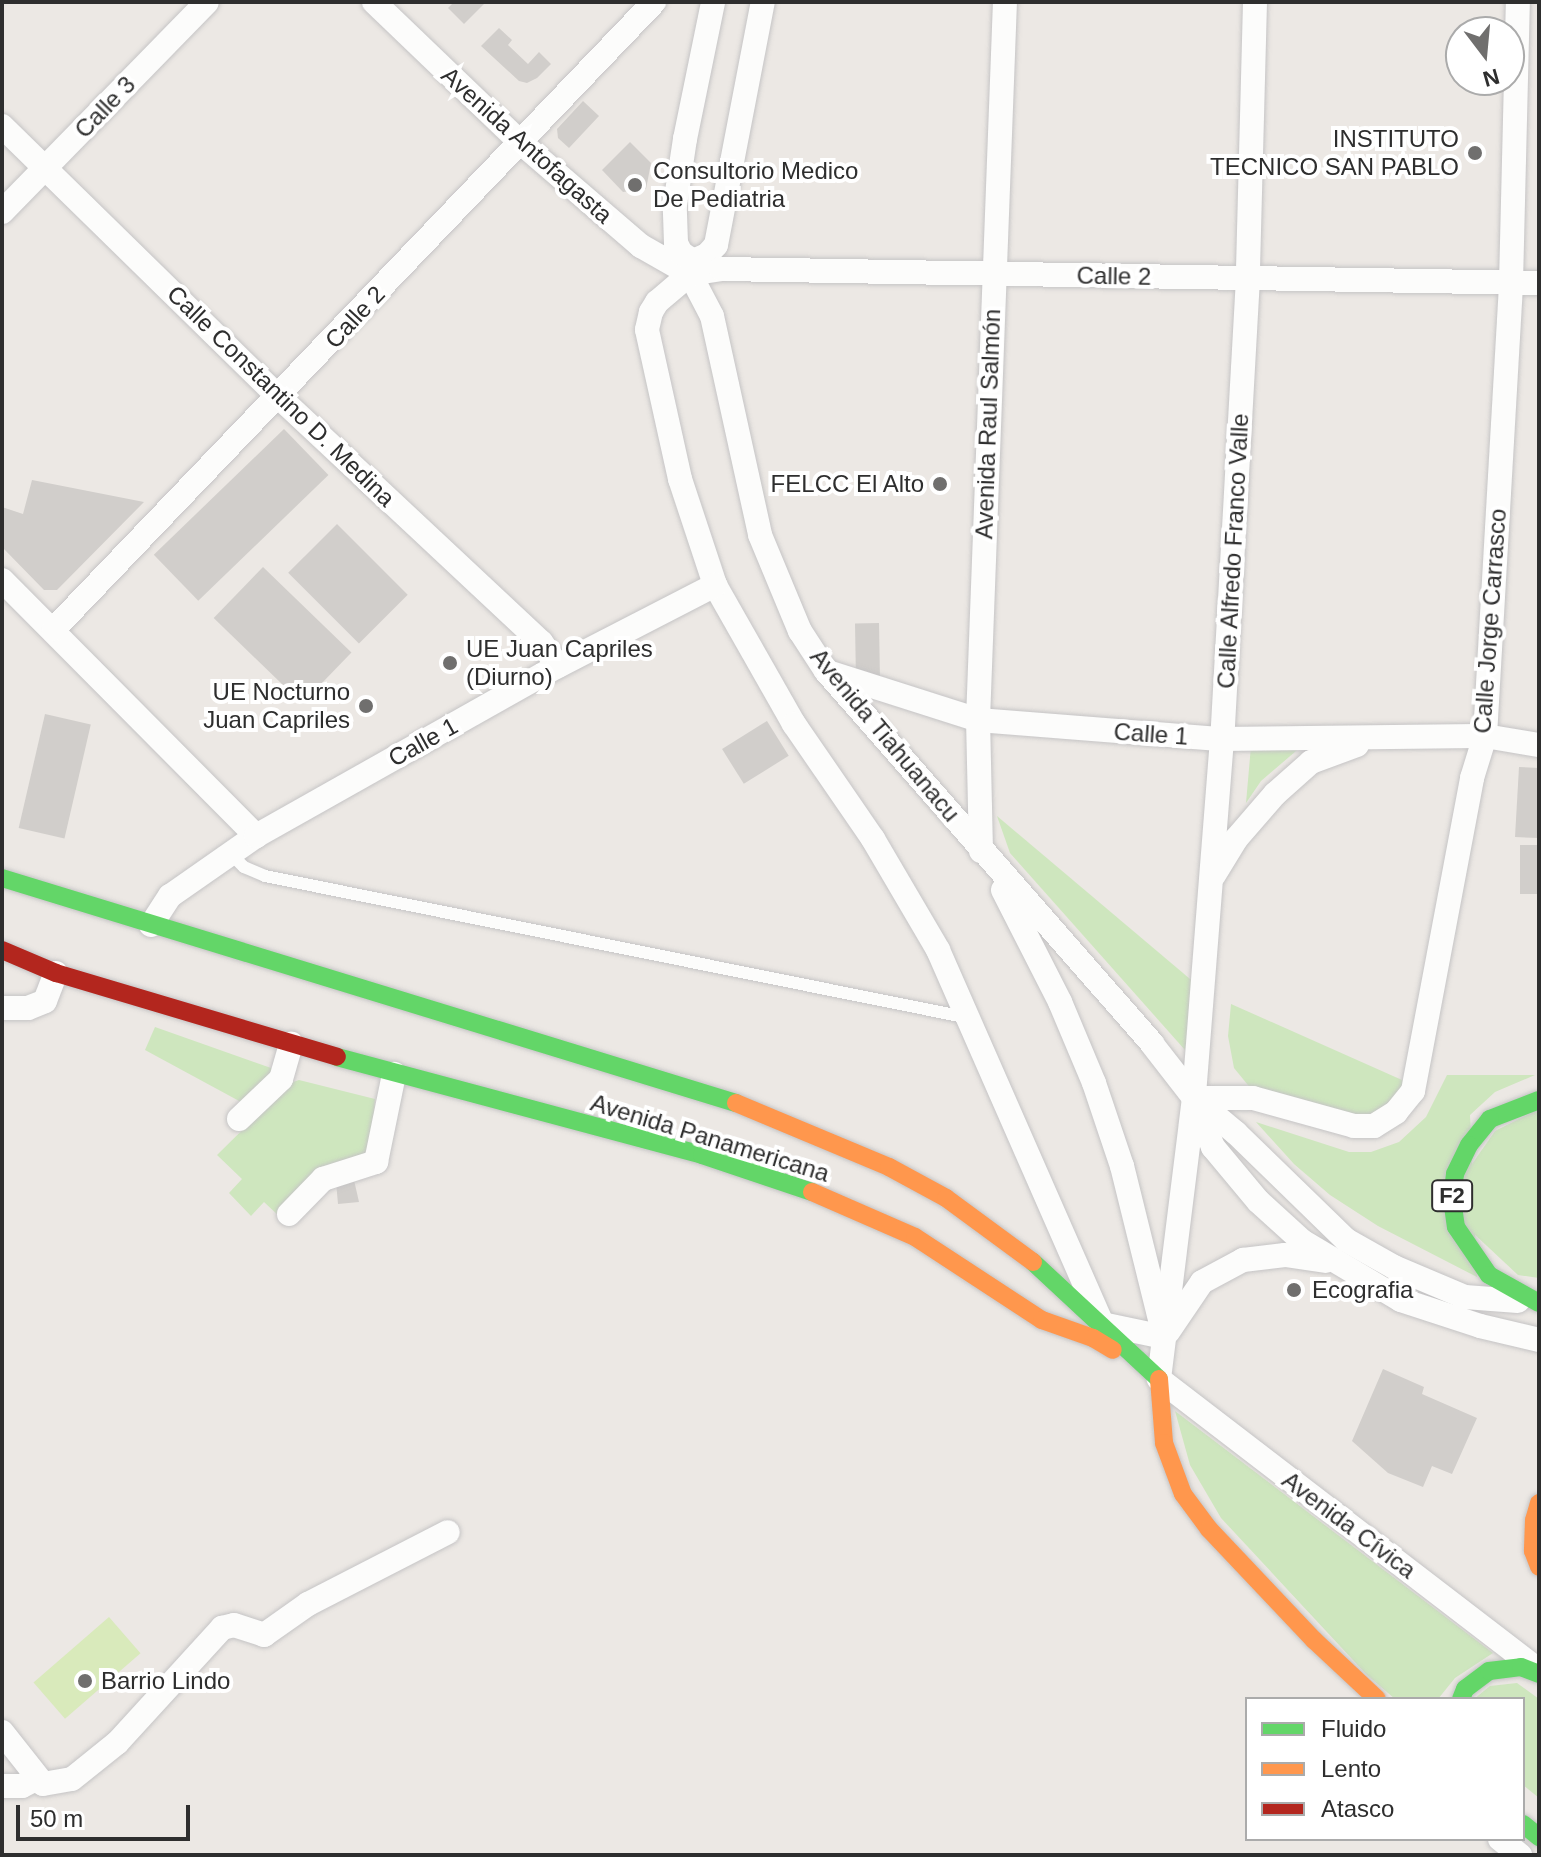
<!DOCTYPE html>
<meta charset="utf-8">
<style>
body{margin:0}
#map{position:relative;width:1541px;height:1857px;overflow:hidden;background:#ece8e4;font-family:Arial,sans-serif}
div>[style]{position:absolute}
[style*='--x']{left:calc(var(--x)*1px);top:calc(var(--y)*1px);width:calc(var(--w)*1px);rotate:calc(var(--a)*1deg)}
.green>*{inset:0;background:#cee6be}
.pitch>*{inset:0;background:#d9eabb;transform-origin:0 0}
.building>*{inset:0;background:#d1cecb;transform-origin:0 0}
.roads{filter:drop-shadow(0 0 2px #c5c4c5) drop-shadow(0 0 2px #c5c4c5)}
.lane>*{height:12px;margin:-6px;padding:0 6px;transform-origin:6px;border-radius:6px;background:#fcfcfb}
.street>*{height:24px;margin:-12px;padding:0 12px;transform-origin:12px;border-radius:12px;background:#fcfcfb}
.fast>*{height:18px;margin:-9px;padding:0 9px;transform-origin:9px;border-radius:9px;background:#63d668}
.slow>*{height:18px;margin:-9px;padding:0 9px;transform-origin:9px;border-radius:9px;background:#ff974d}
.jam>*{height:18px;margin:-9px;padding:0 9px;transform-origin:9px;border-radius:9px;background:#b3261e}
.dots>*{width:22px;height:22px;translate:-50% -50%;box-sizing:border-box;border:4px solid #fff;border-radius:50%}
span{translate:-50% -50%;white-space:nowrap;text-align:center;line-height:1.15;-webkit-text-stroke:8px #fff;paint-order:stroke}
.shield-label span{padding:2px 6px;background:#fff;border:2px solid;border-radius:6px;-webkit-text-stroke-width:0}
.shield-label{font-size:22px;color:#2e2e2e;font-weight:700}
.street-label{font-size:24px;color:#2e2e2e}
.poi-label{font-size:24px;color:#2e2e2e}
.right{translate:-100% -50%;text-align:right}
.left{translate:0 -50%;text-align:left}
.frame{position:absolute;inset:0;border:4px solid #2e2e2e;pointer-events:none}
.legend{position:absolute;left:1245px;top:1697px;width:280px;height:144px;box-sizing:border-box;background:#fff;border:2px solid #ababab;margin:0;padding:10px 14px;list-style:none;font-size:24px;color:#2e2e2e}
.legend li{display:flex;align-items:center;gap:16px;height:40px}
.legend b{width:40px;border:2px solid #ababab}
.north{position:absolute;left:1445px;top:16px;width:80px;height:80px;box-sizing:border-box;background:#fff;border:2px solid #ababab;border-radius:50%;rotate:164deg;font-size:22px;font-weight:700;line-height:32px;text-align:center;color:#2e2e2e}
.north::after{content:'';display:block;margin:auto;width:28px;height:36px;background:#706f6e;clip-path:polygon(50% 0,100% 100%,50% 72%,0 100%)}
.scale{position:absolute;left:16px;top:1805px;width:174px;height:36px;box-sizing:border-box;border:4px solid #2e2e2e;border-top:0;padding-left:10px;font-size:24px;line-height:28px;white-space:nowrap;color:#2e2e2e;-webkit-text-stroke:6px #fff;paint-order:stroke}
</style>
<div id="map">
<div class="green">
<div style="clip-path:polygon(1303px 745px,1261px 781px,1246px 803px,1251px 746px)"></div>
<div style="clip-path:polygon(997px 816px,1196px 984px,1185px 1050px,1010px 853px)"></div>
<div style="clip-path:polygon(1231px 1004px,1411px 1084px,1392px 1111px,1361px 1123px,1252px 1090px,1234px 1068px,1228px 1036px)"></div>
<div style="clip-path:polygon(155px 1027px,271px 1068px,274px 1072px,241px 1102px,145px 1050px)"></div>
<div style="clip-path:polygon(1447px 1075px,1535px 1075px,1495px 1092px,1470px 1115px,1477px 1277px,1378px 1226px,1330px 1195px,1294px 1164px,1256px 1122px,1349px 1152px,1371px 1152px,1399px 1142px,1426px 1117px)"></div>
<div style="clip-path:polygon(299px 1080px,375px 1099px,371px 1152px,280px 1217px,264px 1202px,251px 1216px,229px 1193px,242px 1179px,217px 1155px,290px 1083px)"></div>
<div style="clip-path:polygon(1539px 1109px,1539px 1278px,1518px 1275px,1472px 1232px,1472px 1164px,1495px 1131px)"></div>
<div style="clip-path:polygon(1175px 1411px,1493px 1653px,1455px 1678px,1438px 1699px,1395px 1699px,1366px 1674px,1221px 1518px,1190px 1465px)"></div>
<div style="clip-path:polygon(1517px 1683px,1539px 1699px,1539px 1798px,1523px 1785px,1523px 1699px,1474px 1699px,1490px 1686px)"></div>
</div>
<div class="pitch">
<div style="left:109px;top:1617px;width:48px;height:100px;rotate:49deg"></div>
</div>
<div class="building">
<div style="clip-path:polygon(454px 2px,486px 2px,464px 24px,448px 8px)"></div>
<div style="clip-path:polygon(499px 28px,512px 40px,508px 45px,528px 64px,539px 52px,551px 64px,537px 78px,527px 83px,519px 81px,481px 46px)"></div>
<div style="clip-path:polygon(583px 101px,599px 116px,569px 148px,558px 138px,557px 129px)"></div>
<div style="clip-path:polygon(630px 142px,651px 163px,646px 189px,623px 192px,602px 170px)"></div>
<div style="left:284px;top:429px;width:64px;height:181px;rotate:46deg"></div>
<div style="clip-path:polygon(32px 480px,144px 502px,57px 590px,44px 590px,2px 547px,2px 507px,23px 514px)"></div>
<div style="left:337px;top:524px;width:100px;height:69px;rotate:45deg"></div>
<div style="left:263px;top:567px;width:123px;height:71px;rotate:44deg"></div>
<div style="left:879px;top:623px;width:53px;height:24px;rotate:89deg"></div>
<div style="left:45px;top:714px;width:47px;height:117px;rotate:13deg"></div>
<div style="left:767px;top:721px;width:41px;height:53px;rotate:58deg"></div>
<div style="clip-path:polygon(1519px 767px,1539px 768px,1539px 838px,1515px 837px)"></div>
<div style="left:1520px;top:845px;width:19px;height:49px"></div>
<div style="clip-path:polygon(354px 1180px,359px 1202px,338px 1204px,336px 1182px)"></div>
<div style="clip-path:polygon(1383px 1369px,1424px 1387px,1422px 1394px,1477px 1418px,1452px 1474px,1432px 1466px,1423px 1487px,1388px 1473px,1352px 1441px)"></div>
</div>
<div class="roads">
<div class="lane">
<div style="--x:230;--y:853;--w:20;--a:45"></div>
<div style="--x:244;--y:867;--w:23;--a:23"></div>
<div style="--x:265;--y:876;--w:718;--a:11.4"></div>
</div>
<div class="street">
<div style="--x:374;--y:2;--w:202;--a:43.8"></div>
<div style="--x:520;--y:142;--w:160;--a:40.7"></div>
<div style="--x:641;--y:246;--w:56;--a:29.7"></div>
<div style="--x:1255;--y:2;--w:276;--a:91.5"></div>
<div style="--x:1248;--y:278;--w:462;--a:93.2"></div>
<div style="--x:1222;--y:739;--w:360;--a:94.5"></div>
<div style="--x:1194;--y:1098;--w:283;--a:97.1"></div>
<div style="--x:1159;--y:1379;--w:476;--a:37.5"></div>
<div style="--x:2;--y:126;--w:388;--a:44.4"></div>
<div style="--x:279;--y:397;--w:359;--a:43.1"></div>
<div style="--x:541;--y:642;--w:29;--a:55"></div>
<div style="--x:2;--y:212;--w:293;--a:-45.7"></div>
<div style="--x:693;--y:261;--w:13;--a:103"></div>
<div style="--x:690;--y:274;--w:47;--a:62.4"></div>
<div style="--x:712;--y:316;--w:224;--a:77.6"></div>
<div style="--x:760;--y:535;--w:104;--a:67.4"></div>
<div style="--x:800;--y:631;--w:48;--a:57"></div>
<div style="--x:826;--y:671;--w:495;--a:48.8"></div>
<div style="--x:1152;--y:1044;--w:68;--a:52.1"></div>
<div style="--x:1194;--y:1098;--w:55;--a:39.8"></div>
<div style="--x:1236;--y:1133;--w:153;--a:44.2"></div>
<div style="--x:1346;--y:1240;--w:55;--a:29.4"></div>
<div style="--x:1394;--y:1267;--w:77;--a:22.9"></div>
<div style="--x:1465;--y:1297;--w:53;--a:4.3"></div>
<div style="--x:693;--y:261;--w:15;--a:-23"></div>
<div style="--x:707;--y:255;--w:13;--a:-48"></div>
<div style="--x:716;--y:245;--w:248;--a:-79.1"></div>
<div style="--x:693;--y:261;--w:14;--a:-146"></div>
<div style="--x:681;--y:253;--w:11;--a:-117"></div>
<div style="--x:676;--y:243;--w:38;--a:-92"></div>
<div style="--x:675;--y:205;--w:67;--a:-81.4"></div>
<div style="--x:685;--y:139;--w:140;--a:-78.4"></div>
<div style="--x:690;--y:274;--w:43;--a:139.7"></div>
<div style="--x:657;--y:302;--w:12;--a:121"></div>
<div style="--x:651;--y:312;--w:18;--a:103"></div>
<div style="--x:647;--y:330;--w:153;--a:77.5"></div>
<div style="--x:680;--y:479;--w:112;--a:71.7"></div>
<div style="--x:715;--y:585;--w:160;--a:60.4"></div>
<div style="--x:794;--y:724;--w:140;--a:55.5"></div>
<div style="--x:873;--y:839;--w:129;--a:59.6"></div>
<div style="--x:938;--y:950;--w:408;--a:66.3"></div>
<div style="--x:1102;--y:1324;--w:63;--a:11.8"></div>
<div style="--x:690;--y:274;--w:31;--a:-9"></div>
<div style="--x:721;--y:269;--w:818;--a:0.98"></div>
<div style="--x:2;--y:580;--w:361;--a:45.2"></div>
<div style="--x:54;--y:629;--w:868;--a:-46.26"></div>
<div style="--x:828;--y:672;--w:157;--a:17.7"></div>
<div style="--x:978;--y:720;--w:245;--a:4.5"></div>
<div style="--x:1222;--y:739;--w:263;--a:-0.7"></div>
<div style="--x:1485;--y:736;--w:55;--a:9.5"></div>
<div style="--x:981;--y:851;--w:131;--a:-91.3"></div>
<div style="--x:978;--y:720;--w:719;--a:-87.85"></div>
<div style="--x:1214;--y:875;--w:42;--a:-58.6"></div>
<div style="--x:1236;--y:839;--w:60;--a:-49.1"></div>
<div style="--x:1275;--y:794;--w:48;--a:-41.6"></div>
<div style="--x:1311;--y:762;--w:49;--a:-20.3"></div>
<div style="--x:1003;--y:890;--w:126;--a:63"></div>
<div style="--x:1060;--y:1002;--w:88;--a:67.2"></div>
<div style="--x:1094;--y:1083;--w:88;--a:71.4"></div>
<div style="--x:1122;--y:1166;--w:158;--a:76.1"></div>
<div style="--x:151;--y:925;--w:35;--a:-57"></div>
<div style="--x:170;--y:896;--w:105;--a:-34.9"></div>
<div style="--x:256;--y:836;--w:347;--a:-29.4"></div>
<div style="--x:558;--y:666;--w:177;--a:-27.3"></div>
<div style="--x:2;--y:1008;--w:26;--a:0"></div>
<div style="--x:28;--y:1008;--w:18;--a:-22"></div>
<div style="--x:45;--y:1001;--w:30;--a:-69"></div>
<div style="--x:1194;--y:1098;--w:59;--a:0"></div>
<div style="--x:1253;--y:1098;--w:105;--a:15.5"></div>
<div style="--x:1354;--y:1126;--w:20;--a:0"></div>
<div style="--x:1374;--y:1126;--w:26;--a:-32"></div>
<div style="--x:1396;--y:1112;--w:27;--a:-51"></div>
<div style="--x:1413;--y:1091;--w:319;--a:-79.3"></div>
<div style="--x:1472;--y:778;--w:44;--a:-72.8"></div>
<div style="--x:1485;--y:736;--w:454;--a:-86.7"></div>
<div style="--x:1511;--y:283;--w:281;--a:-88.6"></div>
<div style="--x:1194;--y:1100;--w:51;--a:68"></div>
<div style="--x:1213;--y:1147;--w:70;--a:50.2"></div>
<div style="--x:1258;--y:1201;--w:59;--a:42.3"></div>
<div style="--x:1302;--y:1241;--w:115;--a:30.8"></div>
<div style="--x:1401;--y:1300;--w:83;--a:18.2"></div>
<div style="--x:1480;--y:1326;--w:61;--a:13.3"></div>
<div style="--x:239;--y:1119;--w:58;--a:-43.6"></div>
<div style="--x:281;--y:1079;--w:37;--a:-74"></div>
<div style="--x:289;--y:1214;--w:49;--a:-45.8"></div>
<div style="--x:323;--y:1179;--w:56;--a:-17.8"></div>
<div style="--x:376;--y:1162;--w:90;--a:-78.4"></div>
<div style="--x:1168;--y:1332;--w:60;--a:-55.8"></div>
<div style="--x:1202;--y:1282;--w:47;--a:-28.2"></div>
<div style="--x:1243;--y:1260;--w:42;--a:-6.8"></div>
<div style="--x:1285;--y:1255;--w:41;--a:8.3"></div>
<div style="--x:2;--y:1732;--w:66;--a:51.7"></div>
<div style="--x:43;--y:1784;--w:29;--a:-10"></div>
<div style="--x:72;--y:1779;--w:58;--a:-38.7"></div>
<div style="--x:117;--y:1743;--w:156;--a:-47.6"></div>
<div style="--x:222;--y:1628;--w:12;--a:-14"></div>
<div style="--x:234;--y:1625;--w:32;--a:18"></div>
<div style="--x:264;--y:1635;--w:54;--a:-35.2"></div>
<div style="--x:308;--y:1604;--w:157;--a:-27.2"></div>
<div style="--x:2;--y:1786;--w:20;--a:0"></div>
<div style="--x:22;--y:1786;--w:16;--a:-27"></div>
<div style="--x:1500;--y:1839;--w:26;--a:39"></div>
</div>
<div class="fast">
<div style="--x:2;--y:878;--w:768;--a:17.04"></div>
<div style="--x:337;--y:1057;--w:378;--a:15"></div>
<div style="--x:702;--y:1155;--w:116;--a:18.6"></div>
<div style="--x:1539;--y:1100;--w:53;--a:158.8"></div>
<div style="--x:1490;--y:1119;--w:33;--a:129"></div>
<div style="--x:1469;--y:1145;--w:32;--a:116"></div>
<div style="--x:1455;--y:1174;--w:25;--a:97"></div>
<div style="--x:1452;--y:1199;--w:28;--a:82"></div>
<div style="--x:1456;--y:1227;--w:58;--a:55.5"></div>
<div style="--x:1489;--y:1275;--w:57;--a:29.2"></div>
<div style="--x:1033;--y:1262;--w:172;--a:42.9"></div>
<div style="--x:1461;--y:1699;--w:11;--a:-68"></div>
<div style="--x:1465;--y:1689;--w:30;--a:-37"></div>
<div style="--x:1489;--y:1671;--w:32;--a:-7"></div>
<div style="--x:1521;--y:1667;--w:19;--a:21"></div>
<div style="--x:1523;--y:1824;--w:21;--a:39"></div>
</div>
<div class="slow">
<div style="--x:736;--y:1103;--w:166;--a:22.7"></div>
<div style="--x:889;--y:1167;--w:65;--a:28.5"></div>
<div style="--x:946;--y:1198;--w:108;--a:36.3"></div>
<div style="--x:812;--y:1192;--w:112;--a:23.6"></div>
<div style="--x:915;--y:1237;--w:152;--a:33.2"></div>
<div style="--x:1042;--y:1320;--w:54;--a:19.4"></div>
<div style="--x:1093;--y:1338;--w:23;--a:31"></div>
<div style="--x:1159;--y:1379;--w:64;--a:85.5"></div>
<div style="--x:1164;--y:1443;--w:54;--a:69.6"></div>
<div style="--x:1183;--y:1494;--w:44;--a:53.4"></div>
<div style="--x:1209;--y:1529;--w:153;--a:46.6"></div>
<div style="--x:1314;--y:1640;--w:86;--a:43.1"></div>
<div style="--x:1539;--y:1503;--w:18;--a:106"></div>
<div style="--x:1534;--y:1520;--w:31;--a:92"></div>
<div style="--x:1533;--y:1551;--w:17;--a:69"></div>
</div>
<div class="jam">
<div style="--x:2;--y:950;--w:59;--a:23.1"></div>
<div style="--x:56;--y:973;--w:293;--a:16.6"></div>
</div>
</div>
<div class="dots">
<div style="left:1475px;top:153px;background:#706f6e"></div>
<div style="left:635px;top:185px;background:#706f6e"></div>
<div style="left:940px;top:484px;background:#706f6e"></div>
<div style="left:450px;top:663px;background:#706f6e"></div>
<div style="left:366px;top:706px;background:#706f6e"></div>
<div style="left:1294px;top:1290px;background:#706f6e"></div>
<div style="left:85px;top:1681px;background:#706f6e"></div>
</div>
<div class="shield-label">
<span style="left:1452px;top:1196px">F2</span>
</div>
<div class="street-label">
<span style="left:105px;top:107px;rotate:-46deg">Calle 3</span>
<span style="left:527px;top:145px;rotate:42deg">Avenida Antofagasta</span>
<span style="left:1114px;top:276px;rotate:1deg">Calle 2</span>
<span style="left:355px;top:317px;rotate:-47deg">Calle 2</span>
<span style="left:281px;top:396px;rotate:44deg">Calle Constantino D. Medina</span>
<span style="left:988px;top:424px;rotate:-88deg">Avenida Raul Salmón</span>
<span style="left:1233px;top:551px;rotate:-87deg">Calle Alfredo Franco Valle</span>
<span style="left:1490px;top:621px;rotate:-86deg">Calle Jorge Carrasco</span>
<span style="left:1151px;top:734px;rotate:4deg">Calle 1</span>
<span style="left:885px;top:735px;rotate:50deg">Avenida Tiahuanacu</span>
<span style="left:423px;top:742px;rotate:-29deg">Calle 1</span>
<span style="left:710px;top:1138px;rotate:17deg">Avenida Panamericana</span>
<span style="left:1349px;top:1525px;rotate:37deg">Avenida Cívica</span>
</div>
<div class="poi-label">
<span class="right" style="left:1459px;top:153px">INSTITUTO<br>TECNICO SAN PABLO</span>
<span class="left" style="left:653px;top:185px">Consultorio Medico<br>De Pediatria</span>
<span class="right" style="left:924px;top:484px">FELCC El Alto</span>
<span class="left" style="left:466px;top:663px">UE Juan Capriles<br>(Diurno)</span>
<span class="right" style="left:350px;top:706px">UE Nocturno<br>Juan Capriles</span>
<span class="left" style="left:1312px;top:1290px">Ecografia</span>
<span class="left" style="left:101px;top:1681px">Barrio Lindo</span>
</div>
<div class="frame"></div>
<ul class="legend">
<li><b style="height:10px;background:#63d668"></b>Fluido</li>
<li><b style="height:10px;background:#ff974d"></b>Lento</li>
<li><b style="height:10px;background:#b3261e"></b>Atasco</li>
</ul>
<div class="north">N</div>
<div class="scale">50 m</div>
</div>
